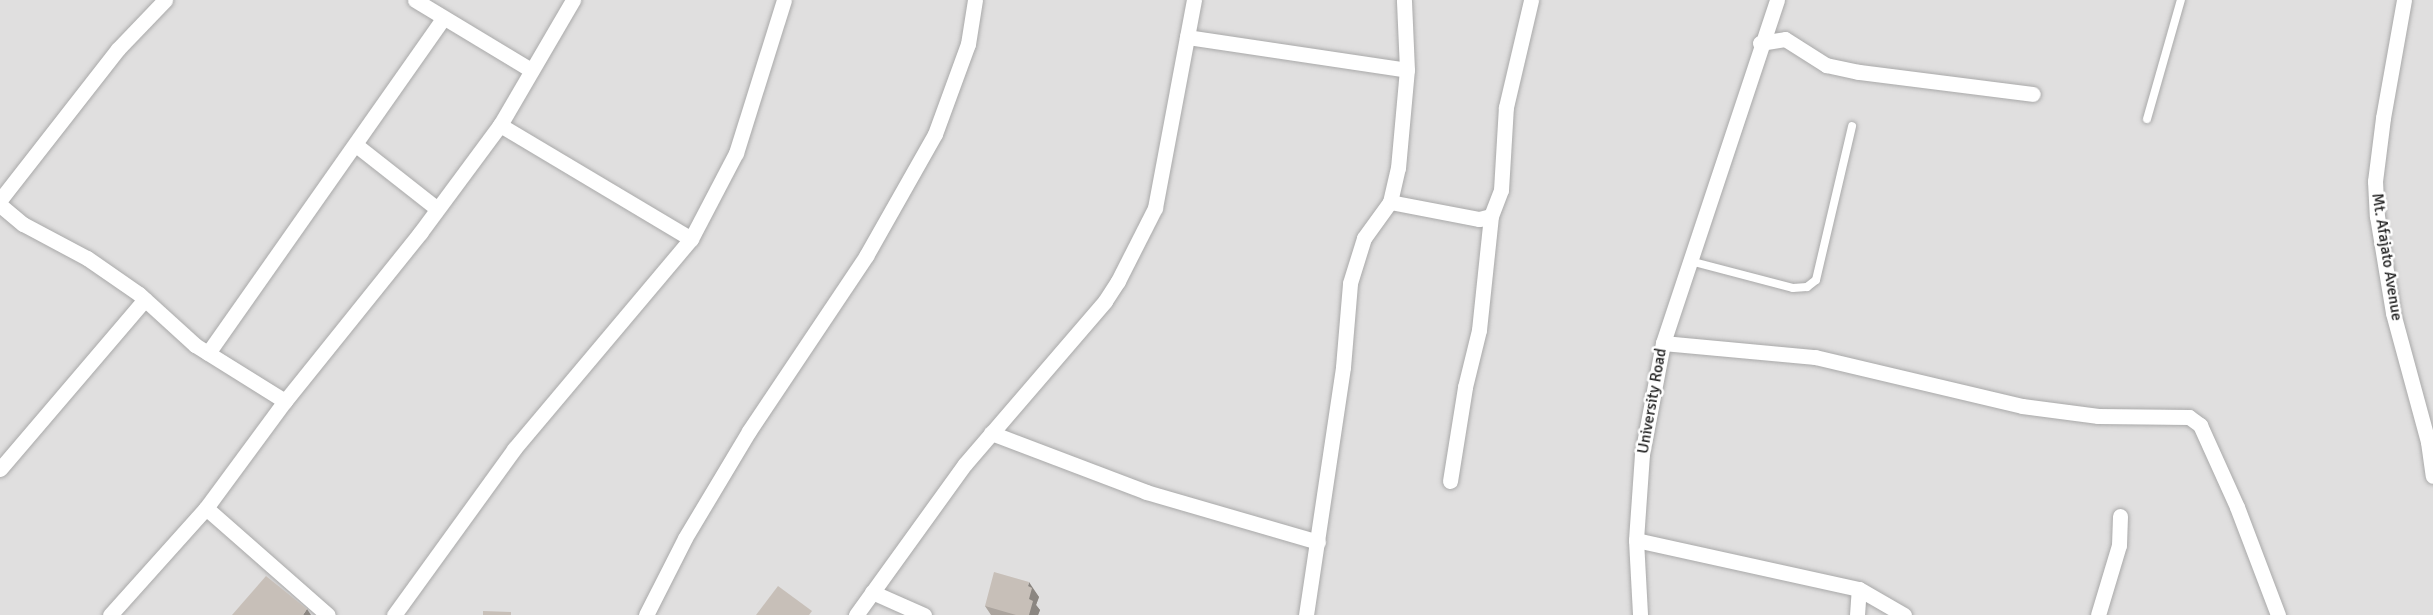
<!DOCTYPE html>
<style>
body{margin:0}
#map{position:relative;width:2433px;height:615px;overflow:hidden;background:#f2efe9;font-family:Signika,sans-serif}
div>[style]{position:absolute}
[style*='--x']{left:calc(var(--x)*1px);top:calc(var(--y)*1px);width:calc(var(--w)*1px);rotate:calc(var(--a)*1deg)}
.residential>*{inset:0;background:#e0dfdf;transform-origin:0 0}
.roads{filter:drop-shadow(0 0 2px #a9a9a9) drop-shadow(0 0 2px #a9a9a9)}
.lane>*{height:8px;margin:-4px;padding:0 4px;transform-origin:4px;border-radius:4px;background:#fff}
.street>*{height:15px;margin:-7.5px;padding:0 7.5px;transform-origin:7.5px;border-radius:7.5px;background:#fff}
.wall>*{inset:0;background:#aba49e}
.shaded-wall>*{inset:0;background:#8b8681}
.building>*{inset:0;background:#c7bfb8}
span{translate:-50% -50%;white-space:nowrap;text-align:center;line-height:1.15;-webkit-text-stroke:5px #fff;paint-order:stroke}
.street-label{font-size:16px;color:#222}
</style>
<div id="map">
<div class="residential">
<div style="left:0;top:0;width:2433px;height:615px"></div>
</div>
<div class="roads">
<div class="lane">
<div style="--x:2147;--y:119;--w:124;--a:-74.1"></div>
<div style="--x:1690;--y:261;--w:106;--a:14.7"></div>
<div style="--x:1793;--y:288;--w:14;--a:-4"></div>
<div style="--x:1807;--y:287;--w:11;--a:-38"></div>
<div style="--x:1816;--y:280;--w:158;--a:-76.8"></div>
</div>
<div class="street">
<div style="--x:415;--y:0;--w:135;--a:31.1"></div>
<div style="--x:1777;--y:0;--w:361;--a:108.4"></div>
<div style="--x:1663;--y:343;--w:113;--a:100.7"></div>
<div style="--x:1642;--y:454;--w:86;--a:94"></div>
<div style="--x:1636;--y:540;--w:228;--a:12.4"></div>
<div style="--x:1859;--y:589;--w:52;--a:30"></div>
<div style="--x:2404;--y:0;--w:120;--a:100.1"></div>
<div style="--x:2383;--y:118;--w:64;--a:97.2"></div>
<div style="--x:2375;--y:181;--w:35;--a:87"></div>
<div style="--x:2377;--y:216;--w:98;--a:80.6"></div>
<div style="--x:2393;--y:313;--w:134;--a:74.8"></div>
<div style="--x:2428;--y:442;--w:34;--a:82"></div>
<div style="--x:1187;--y:37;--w:222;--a:8.5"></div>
<div style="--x:1760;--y:43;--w:25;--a:-9"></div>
<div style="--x:1785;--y:39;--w:49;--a:32.4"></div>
<div style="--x:1826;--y:65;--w:34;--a:12"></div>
<div style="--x:1859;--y:72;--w:175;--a:7.2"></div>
<div style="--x:500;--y:125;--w:222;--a:30.8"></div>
<div style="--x:356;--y:145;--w:102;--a:38.2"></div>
<div style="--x:0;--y:200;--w:192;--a:-52"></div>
<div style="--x:118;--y:49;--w:68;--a:-46.2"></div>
<div style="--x:1390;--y:202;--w:91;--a:10.8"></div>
<div style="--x:1479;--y:219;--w:12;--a:-14"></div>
<div style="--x:0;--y:205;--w:30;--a:40"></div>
<div style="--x:23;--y:224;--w:72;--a:28"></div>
<div style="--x:87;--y:258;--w:63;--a:34.7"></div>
<div style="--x:139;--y:294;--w:76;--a:42.3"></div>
<div style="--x:195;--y:345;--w:106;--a:31.9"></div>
<div style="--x:1663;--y:343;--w:153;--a:5.3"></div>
<div style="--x:1815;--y:357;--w:213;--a:13.3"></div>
<div style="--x:2022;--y:406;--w:77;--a:7.5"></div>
<div style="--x:2098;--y:416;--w:91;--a:0.6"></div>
<div style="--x:2189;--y:417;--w:14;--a:36"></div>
<div style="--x:2200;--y:425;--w:90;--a:65.7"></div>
<div style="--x:2237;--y:507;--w:116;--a:69.2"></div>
<div style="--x:208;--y:353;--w:408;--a:-54.9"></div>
<div style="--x:991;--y:433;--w:166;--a:20.8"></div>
<div style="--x:1146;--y:492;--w:179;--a:16.2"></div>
<div style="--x:0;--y:469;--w:223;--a:-49.5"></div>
<div style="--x:1450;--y:481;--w:95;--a:-80.9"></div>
<div style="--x:1465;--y:387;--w:59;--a:-76.2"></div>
<div style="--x:1479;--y:330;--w:115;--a:-84"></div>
<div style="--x:1491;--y:216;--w:28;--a:-69"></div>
<div style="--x:1501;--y:190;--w:83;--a:-86.6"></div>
<div style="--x:1506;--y:107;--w:110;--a:-76.8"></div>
<div style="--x:206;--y:508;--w:162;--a:41.3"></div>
<div style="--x:1636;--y:540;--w:75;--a:86.9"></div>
<div style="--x:872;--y:592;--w:57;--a:23.9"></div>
<div style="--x:110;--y:615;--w:144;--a:-48.1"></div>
<div style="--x:206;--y:508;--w:133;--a:-53.6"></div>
<div style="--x:285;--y:401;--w:216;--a:-51.2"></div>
<div style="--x:420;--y:233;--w:134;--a:-53.5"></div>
<div style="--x:500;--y:125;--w:145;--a:-59.7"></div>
<div style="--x:394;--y:615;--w:205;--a:-54.1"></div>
<div style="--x:514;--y:449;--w:275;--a:-49.9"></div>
<div style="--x:691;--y:239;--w:97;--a:-62.4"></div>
<div style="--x:736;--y:153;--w:160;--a:-72.6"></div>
<div style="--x:646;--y:615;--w:86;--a:-63.1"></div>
<div style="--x:685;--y:538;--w:125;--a:-59.1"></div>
<div style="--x:749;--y:431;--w:211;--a:-56.2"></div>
<div style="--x:866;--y:256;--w:140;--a:-60.5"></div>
<div style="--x:935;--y:134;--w:96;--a:-69.9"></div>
<div style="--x:968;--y:44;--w:45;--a:-81"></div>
<div style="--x:856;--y:615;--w:186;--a:-54.2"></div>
<div style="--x:965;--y:464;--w:215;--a:-49.3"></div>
<div style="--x:1105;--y:301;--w:24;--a:-57"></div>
<div style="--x:1118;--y:281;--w:82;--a:-63.1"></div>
<div style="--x:1155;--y:208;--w:212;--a:-79.4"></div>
<div style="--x:1306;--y:615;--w:251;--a:-81.5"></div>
<div style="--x:1343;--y:367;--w:84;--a:-85.2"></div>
<div style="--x:1350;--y:283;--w:47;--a:-72.7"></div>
<div style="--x:1364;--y:238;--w:44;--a:-54.2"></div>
<div style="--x:1390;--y:202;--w:35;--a:-77"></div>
<div style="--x:1398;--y:168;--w:98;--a:-84.8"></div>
<div style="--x:1407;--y:70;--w:70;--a:-92.5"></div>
<div style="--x:1857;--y:615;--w:26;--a:-86"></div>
<div style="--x:2098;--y:615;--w:73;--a:-73.3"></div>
<div style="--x:2119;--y:545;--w:29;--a:-88"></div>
</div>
</div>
<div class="wall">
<div style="clip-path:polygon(1035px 592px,1039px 597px,1036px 605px,1040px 610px,1038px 615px,991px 615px,985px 606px,1036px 592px)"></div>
</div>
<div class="shaded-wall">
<div style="clip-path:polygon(1029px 582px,1039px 597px,1036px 605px,1040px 610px,1038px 615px,1029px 615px,1028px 586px)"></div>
<div style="clip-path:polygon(307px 609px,311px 615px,303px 615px)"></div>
</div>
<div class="building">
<div style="clip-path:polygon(994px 572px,1029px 582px,1028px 586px,1032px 588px,1029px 599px,1033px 601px,1029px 615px,1016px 615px,985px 606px)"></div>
<div style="clip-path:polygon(266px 576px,307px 609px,303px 615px,232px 615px)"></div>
<div style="clip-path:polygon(778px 586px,812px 611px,809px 615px,756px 615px)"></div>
<div style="clip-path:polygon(483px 611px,511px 612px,511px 615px,483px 615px)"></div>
</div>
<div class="street-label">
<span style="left:2387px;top:257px;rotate:81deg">Mt. Afajato Avenue</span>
<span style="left:1652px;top:401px;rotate:-80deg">University Road</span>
</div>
</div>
